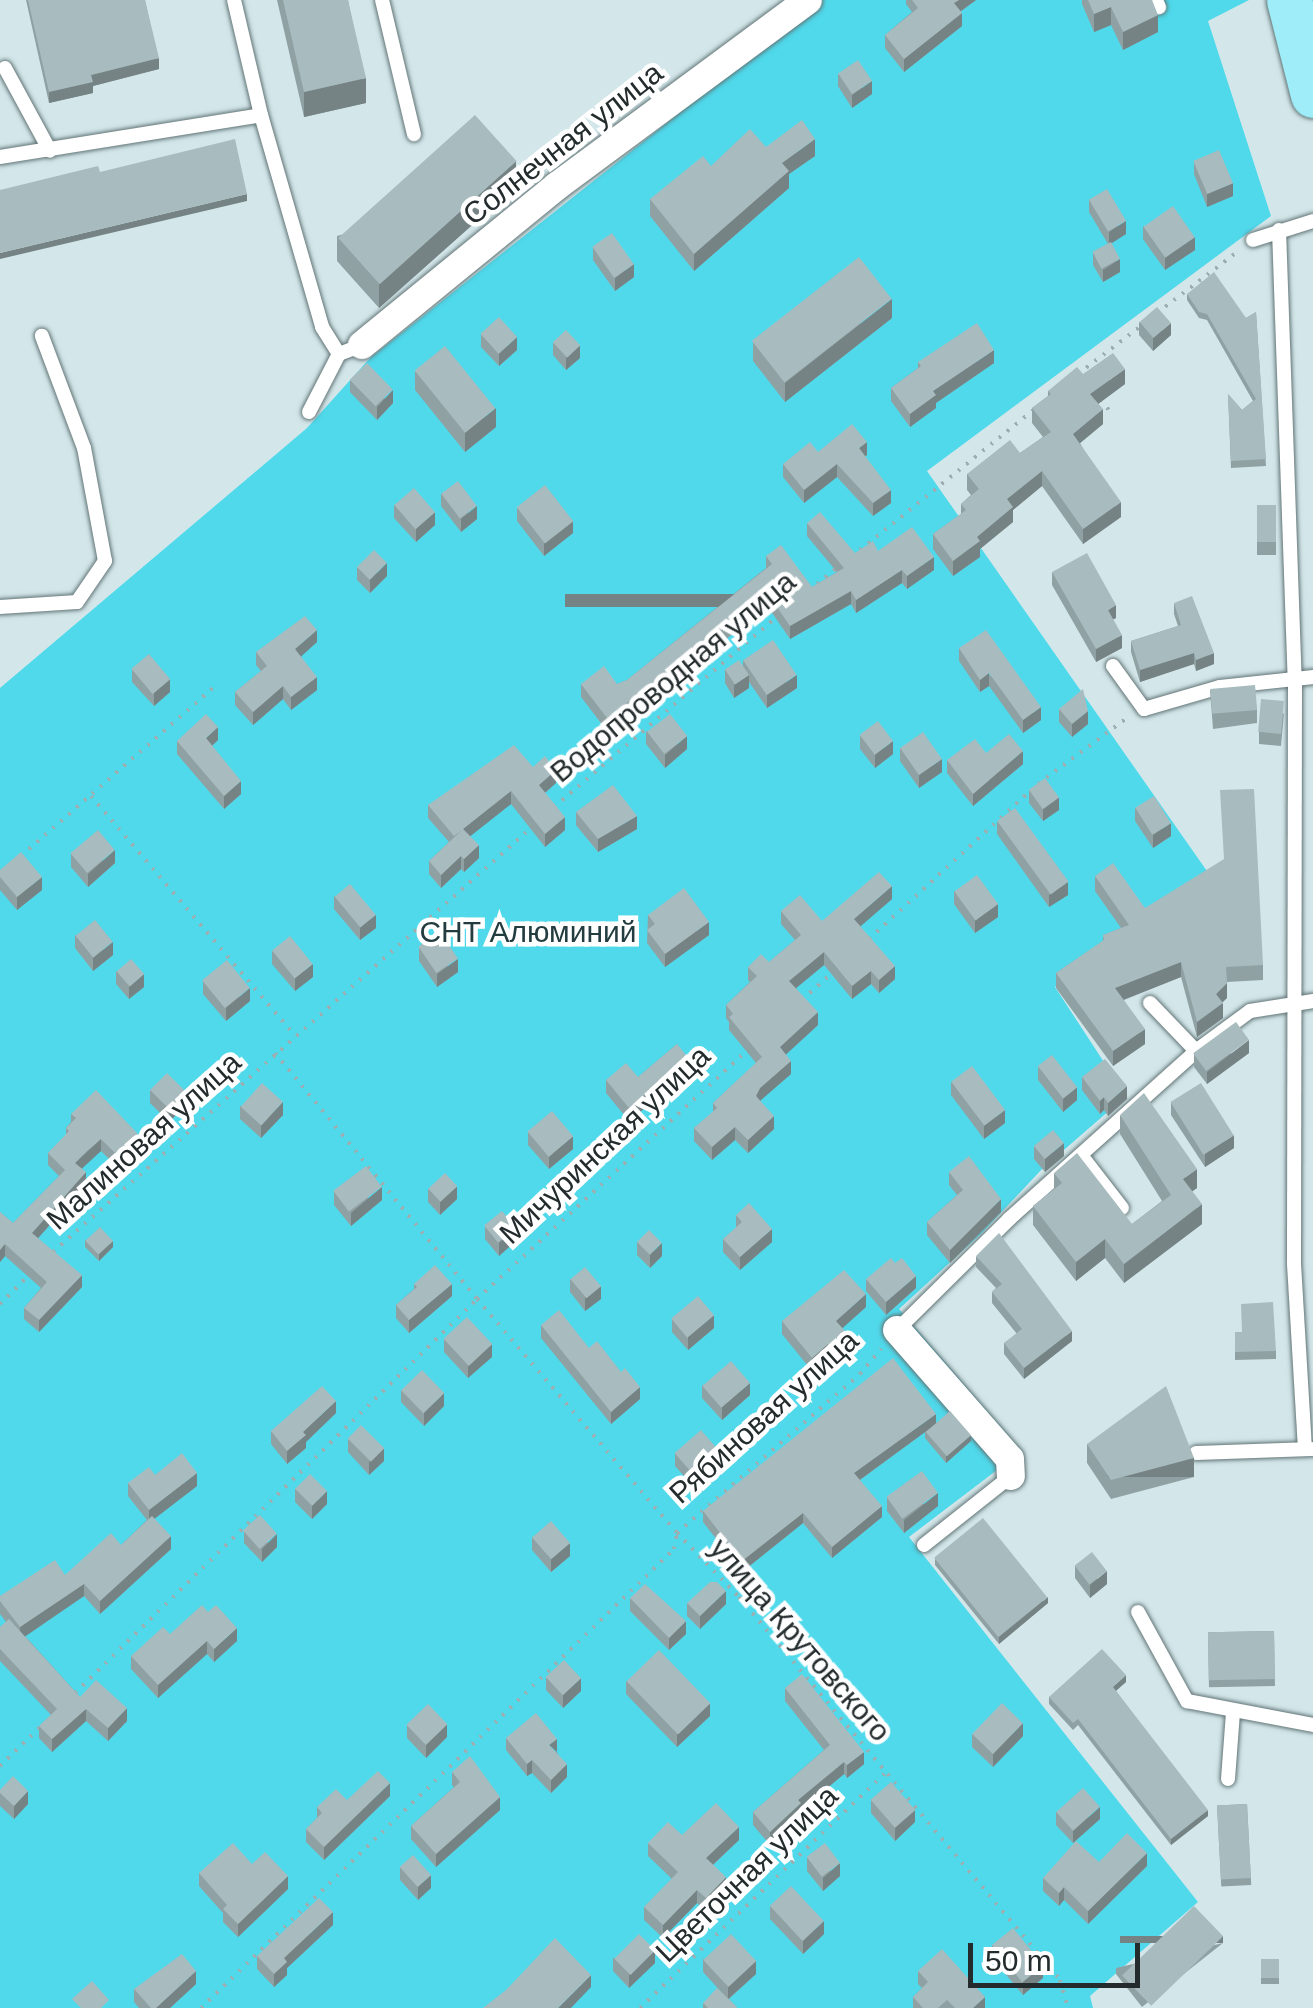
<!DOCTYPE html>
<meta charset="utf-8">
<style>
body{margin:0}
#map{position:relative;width:1313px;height:2008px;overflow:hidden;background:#d3e7ea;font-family:Helvetica,sans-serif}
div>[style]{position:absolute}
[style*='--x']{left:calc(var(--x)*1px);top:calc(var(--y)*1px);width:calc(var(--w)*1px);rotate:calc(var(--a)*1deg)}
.green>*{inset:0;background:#4fd9eb}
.path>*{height:4px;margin-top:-2px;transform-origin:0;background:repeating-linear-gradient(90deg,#9eaeb0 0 2.5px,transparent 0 10.5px)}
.roads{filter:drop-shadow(0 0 2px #627476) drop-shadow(0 0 2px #627476)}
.service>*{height:14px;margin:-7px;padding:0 7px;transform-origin:7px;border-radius:7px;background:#fff}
.minor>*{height:28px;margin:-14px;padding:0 14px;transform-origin:14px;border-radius:14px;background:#fff}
.primary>*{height:45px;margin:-22.5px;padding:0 22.5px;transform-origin:22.5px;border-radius:22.5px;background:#9eedf8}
.wall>*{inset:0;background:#90a1a3;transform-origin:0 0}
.shaded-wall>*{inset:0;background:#768385;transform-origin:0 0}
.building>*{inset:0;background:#a8bbbe;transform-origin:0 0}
span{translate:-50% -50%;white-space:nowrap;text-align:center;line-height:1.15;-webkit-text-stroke:9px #fff;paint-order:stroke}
.street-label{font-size:30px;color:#232b2c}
.park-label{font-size:30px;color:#233c40}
.scale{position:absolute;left:968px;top:1943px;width:172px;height:45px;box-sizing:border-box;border:5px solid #232b2c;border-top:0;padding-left:12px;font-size:30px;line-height:35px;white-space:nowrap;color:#232b2c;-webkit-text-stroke:8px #fff;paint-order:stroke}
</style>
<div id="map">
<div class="green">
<div style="clip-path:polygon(822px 0,1249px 0,1208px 21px,1271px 216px,927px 471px,1209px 874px,1055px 987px,1126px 1096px,1042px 1169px,981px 1234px,899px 1309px,1022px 1451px,909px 1537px,1198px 1902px,1090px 1996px,1093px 2008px,0 2008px,0 688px,307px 428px,370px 358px)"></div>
</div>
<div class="path">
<div style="--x:1157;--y:313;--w:101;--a:-37.3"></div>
<div style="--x:1078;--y:374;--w:81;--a:-37.4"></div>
<div style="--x:1101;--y:399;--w:16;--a:55"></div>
<div style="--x:860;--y:550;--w:226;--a:-38.9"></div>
<div style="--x:817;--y:584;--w:26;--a:-39"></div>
<div style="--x:1038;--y:784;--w:111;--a:-36.6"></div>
<div style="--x:91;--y:796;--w:315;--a:49.6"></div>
<div style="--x:554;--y:807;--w:296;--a:-40.5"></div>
<div style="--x:21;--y:856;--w:259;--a:-41.2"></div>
<div style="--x:869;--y:939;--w:220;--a:-42.6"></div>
<div style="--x:802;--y:1000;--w:40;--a:-42"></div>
<div style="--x:275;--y:1053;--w:318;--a:50.6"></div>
<div style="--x:477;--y:1299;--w:308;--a:49.5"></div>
<div style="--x:677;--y:1533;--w:89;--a:45.9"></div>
<div style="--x:739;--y:1597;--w:500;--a:50"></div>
<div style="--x:1060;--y:1980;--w:29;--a:74"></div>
<div style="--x:53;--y:1252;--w:640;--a:-41.58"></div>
<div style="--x:0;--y:1304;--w:40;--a:-45"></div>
<div style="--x:75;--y:1693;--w:563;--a:-44.42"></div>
<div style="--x:477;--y:1299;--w:367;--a:-42.6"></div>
<div style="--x:0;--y:1766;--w:60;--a:-44.3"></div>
<div style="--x:201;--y:2008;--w:659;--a:-44.14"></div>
<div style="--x:674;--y:1549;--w:16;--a:-79"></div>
<div style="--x:677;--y:1533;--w:242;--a:-41"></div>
<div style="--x:860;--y:1374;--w:33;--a:-50"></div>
<div style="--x:640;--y:2008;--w:339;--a:-43.8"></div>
</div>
<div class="roads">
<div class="service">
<div style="--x:234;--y:0;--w:118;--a:76.8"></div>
<div style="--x:261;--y:115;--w:221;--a:73.9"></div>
<div style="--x:322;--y:327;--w:32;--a:58"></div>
<div style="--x:339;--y:354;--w:25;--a:-21"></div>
<div style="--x:382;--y:0;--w:138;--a:76.6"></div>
<div style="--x:1156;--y:0;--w:8;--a:67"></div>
<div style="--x:5;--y:68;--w:94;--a:61.5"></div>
<div style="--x:0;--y:157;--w:264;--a:-9.1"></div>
<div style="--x:1279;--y:230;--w:450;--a:88"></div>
<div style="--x:1295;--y:680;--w:584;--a:90.1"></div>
<div style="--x:1294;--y:1264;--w:185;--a:86.6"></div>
<div style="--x:1253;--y:240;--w:63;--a:-17.6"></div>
<div style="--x:309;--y:412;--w:65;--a:-62.7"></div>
<div style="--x:0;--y:607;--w:77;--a:-3.7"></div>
<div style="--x:77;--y:602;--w:50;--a:-55.7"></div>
<div style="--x:105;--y:561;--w:115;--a:-100.5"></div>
<div style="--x:84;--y:448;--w:120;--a:-110.6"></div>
<div style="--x:1113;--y:666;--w:53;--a:54.2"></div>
<div style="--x:1144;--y:709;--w:79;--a:-16.1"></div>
<div style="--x:1220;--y:687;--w:94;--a:-6.1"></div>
<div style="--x:1150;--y:1003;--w:66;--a:46.2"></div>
<div style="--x:1081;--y:1155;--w:67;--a:52.3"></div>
<div style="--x:897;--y:1330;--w:158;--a:-44.7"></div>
<div style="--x:1009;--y:1219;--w:251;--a:-41.9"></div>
<div style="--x:1196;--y:1051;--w:67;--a:-36.5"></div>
<div style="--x:1250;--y:1011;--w:64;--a:-9"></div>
<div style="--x:1196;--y:1453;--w:116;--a:-2"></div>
<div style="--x:924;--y:1545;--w:111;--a:-38.4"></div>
<div style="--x:1138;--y:1612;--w:102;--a:61.2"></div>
<div style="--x:1187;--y:1701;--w:128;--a:10.8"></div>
<div style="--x:1228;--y:1779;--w:66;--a:-85.7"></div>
</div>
<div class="minor">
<div style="--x:362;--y:345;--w:252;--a:-39.2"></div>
<div style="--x:557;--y:186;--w:312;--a:-36.5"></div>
<div style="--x:897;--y:1330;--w:171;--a:48.8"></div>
<div style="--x:1010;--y:1459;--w:17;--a:87"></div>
</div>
<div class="primary">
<div style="--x:1289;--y:0;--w:98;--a:75.8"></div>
</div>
</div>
<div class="wall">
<div style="clip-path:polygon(26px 0,145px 0,159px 69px,93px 86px,93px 93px,49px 103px)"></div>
<div style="clip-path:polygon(277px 0,348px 0,366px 103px,304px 117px)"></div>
<div style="clip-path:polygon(906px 0,976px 0,960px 12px,962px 26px,904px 72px,885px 48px,885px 35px,912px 12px,906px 4px)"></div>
<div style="clip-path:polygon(1082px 0,1152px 0,1158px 32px,1123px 50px,1111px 25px,1094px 32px,1082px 4px)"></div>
<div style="clip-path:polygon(838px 74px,872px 94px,852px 108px,838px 86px)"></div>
<div style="clip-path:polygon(766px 147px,815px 156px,789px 174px,789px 188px,694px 271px,650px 216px,650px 199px,711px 166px)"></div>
<div style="clip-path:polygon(1194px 162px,1233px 196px,1207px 207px,1194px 174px)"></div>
<div style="clip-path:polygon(516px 186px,379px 308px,337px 261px,337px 236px)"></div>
<div style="clip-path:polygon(1089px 199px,1126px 234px,1111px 243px,1120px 272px,1103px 282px,1093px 265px,1093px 252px,1108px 244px,1089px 212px)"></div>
<div style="clip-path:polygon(1143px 226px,1195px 250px,1165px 270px,1143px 239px)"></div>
<div style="clip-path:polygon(593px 247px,634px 277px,615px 291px,593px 260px)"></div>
<div style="clip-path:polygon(1187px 294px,1246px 318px,1256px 312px,1266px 466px,1231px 468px,1228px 394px,1242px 410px,1253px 401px,1207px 320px,1199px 318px,1187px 300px)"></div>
<div style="clip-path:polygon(892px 318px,785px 402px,753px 361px,753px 342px)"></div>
<div style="clip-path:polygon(1139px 322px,1171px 335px,1153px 351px,1139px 335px)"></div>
<div style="clip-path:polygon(481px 334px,517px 350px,499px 366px,481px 347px)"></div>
<div style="clip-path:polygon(553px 342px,580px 358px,566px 370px,553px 355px)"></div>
<div style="clip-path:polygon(918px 362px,994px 363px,936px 403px,936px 408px,910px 427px,891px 401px,891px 388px,918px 368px)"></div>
<div style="clip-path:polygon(415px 371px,496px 427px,465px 452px,415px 390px)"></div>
<div style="clip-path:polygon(1083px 374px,1125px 384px,1098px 404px,1103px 424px,1080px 443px,1121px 517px,1083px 544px,1042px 486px,1013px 510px,1013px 522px,980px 549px,980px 557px,953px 576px,933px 549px,933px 534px,961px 514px,961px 504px,971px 495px,967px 490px,967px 474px,1020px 453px,1043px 437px,1032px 423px,1032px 408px,1048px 396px,1048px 391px)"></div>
<div style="clip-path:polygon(350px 380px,393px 403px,377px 420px,350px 392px)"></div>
<div style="clip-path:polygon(818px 452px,867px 455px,865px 456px,891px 503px,873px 516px,837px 477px,804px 503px,783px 477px,783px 464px)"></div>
<div style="clip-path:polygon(441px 493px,477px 519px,461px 532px,441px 506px)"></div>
<div style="clip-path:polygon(394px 505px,435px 525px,416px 542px,394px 518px)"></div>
<div style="left:1257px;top:505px;width:19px;height:50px"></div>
<div style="clip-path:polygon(517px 508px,573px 533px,544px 556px,517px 521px)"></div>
<div style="clip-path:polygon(807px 523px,855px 553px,878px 551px,934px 570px,907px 589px,902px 583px,856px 613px,851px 604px,790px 639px,768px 607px,607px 731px,581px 697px,581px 684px,617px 684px,627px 680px,766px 568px,766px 556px,812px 587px,837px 572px,807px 536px)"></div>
<div style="clip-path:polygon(357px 567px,387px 576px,370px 593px,357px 580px)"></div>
<div style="clip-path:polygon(1052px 572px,1116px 618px,1113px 619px,1122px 648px,1096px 662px,1052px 585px)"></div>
<div style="clip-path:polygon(1174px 603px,1214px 664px,1196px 671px,1194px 664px,1140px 682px,1131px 652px,1131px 641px,1178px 626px,1174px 614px)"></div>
<div style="clip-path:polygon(317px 642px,301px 656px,317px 690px,291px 710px,283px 699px,253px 725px,235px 705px,235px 692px,261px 671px,256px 665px,256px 652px)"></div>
<div style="clip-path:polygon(959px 648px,1041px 720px,1023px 733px,989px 686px,980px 692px,959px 661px)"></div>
<div style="clip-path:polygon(743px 660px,797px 688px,767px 708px,749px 682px,749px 688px,734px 698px,725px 683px,725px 670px,743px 666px)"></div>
<div style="clip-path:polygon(132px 669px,170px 692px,154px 706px,132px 682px)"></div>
<div style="clip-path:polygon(1210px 690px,1257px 710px,1257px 723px,1213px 729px)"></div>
<div style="clip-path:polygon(1059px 709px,1088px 724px,1072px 737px,1059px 722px)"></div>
<div style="clip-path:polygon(1284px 713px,1281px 746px,1259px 744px,1259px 732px)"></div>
<div style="clip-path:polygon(646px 731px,687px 749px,665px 768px,646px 744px)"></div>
<div style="clip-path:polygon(860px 736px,893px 754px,875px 768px,860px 749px)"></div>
<div style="clip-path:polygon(218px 740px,212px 746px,241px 794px,224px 809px,177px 754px,177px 741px)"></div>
<div style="clip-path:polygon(900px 748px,942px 772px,919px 788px,900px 761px)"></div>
<div style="clip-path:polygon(986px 753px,1023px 764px,973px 806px,947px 773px,947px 760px)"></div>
<div style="clip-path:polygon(533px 767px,556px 783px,545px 793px,565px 830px,545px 847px,511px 804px,470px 836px,479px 858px,464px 872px,461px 869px,441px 888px,429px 874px,429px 861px,449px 842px,428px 818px,428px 805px)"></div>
<div style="clip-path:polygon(1029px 790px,1059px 810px,1043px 821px,1029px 803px)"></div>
<div style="clip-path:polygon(1135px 808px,1171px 836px,1153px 848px,1135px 821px)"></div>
<div style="clip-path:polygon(576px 812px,637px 829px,598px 852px,576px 825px)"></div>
<div style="clip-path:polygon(997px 821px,1068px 895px,1049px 907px,997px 834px)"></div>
<div style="clip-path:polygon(71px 854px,115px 863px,88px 887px,71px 867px)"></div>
<div style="clip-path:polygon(0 870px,42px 890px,17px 910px,0 890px)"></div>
<div style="clip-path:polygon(1095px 876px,1145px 908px,1263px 965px,1263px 980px,1227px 982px,1227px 998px,1222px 1003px,1223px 1018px,1197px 1037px,1181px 977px,1124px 1000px,1145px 1044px,1113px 1066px,1056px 988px,1056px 973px,1103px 941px,1103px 935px,1121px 928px,1095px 891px)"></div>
<div style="clip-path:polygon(954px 891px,998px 917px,975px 933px,954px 904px)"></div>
<div style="clip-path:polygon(334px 896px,376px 928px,360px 940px,334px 909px)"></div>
<div style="clip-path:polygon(892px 899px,860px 926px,895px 979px,879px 993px,871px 984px,852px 999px,824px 965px,796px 988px,818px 1025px,786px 1054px,791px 1074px,760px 1100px,774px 1129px,748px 1153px,735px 1140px,712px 1160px,694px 1141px,694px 1128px,713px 1112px,713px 1103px,756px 1063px,729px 1030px,729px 1022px,726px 1018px,726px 1005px,750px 982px,748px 980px,748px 967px,769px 962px,795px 940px,781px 924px,781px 911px,822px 921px)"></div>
<div style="clip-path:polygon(648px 915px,709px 935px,665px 967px,647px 943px)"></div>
<div style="clip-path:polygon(75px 935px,113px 955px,93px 971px,75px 948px)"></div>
<div style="clip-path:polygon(419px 948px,458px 972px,437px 987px,419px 961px)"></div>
<div style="clip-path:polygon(272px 951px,313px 977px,295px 991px,272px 964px)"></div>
<div style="clip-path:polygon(116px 971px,144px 987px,129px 999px,116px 984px)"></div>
<div style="clip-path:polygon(203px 981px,250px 1001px,226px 1021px,203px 994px)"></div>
<div style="clip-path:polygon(677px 1044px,694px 1078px,678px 1090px,673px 1085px,629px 1121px,606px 1093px,606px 1080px,638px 1077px)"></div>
<div style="clip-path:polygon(1249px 1053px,1207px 1084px,1194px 1067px,1194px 1054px)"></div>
<div style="clip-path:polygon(1038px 1067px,1077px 1100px,1063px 1112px,1038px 1080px)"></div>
<div style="clip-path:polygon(1082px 1077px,1127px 1099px,1108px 1116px,1104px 1110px,1100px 1114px,1082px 1090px)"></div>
<div style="clip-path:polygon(951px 1082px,1005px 1123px,984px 1139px,951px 1095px)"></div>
<div style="clip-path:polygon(150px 1090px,186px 1105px,169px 1122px,150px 1103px)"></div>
<div style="clip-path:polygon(1171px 1102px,1234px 1148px,1205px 1167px,1171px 1115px)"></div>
<div style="clip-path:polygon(240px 1106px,283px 1115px,261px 1138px,240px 1119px)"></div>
<div style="clip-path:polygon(71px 1114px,138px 1146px,117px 1167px,101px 1151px,87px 1162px,82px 1168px,86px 1184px,38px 1238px,82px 1287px,39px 1332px,24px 1319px,24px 1308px,41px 1288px,5px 1256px,0 1262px,0 1212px,13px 1223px,59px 1176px,48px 1165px,48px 1153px,66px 1135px,66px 1128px,71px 1122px)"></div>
<div style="clip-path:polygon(1120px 1115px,1197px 1188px,1192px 1191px,1202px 1224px,1124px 1283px,1105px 1258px,1076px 1281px,1033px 1225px,1033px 1206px,1054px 1189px,1054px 1173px,1132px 1224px,1162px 1201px,1120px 1134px)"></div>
<div style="clip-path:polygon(528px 1132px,573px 1149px,549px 1169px,528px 1145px)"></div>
<div style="clip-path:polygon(1034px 1146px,1064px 1156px,1045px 1172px,1034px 1159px)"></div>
<div style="clip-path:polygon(949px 1172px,1001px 1212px,950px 1263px,927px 1235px,927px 1222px,957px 1195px,949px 1185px)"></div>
<div style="clip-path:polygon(428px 1189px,457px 1199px,440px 1215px,428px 1202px)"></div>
<div style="clip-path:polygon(334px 1192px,382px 1200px,351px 1226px,334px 1205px)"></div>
<div style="clip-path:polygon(736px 1215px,772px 1242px,740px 1270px,723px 1252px,723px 1239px,736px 1228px)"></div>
<div style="clip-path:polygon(485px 1226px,516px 1241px,499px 1256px,485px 1239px)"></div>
<div style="clip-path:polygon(85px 1240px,113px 1247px,99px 1261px,85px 1247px)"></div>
<div style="clip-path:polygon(637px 1242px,662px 1256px,650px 1268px,637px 1255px)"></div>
<div style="clip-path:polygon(976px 1256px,1072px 1341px,1024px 1379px,1004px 1354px,1004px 1343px,1017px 1334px,992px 1303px,992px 1292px,996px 1288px,976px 1267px)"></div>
<div style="clip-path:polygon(570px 1279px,601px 1299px,585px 1311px,570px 1292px)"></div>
<div style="clip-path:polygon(866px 1279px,916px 1288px,886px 1315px,866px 1291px)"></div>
<div style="clip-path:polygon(414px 1284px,452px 1296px,409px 1333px,396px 1318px,396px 1305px,414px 1289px)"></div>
<div style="clip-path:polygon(866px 1307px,842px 1328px,853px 1353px,837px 1367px,828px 1357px,812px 1371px,782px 1334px,782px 1321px)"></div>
<div style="clip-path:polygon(672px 1319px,714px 1328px,688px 1350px,672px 1332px)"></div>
<div style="clip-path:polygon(541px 1325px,589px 1348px,640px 1399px,611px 1424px,541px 1338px)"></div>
<div style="clip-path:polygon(1235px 1332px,1242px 1332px,1276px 1351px,1276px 1359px,1235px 1360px)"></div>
<div style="clip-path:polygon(444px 1339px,492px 1357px,468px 1378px,444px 1352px)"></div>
<div style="clip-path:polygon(702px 1385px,750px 1395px,722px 1420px,702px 1398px)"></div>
<div style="clip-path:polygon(401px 1390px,444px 1406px,424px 1426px,401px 1402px)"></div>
<div style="clip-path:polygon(336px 1413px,306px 1442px,306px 1448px,287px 1464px,271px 1444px,271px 1431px)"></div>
<div style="clip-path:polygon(936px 1422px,971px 1441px,946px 1463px,925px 1438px,925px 1432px,860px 1480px,882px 1517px,832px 1558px,803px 1523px,742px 1572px,703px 1522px,703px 1511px)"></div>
<div style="clip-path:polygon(348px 1439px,384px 1461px,369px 1475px,348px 1452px)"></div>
<div style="clip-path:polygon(1087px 1444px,1194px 1477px,1111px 1499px,1087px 1463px)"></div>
<div style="clip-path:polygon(675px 1453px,719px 1464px,693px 1486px,675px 1466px)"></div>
<div style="clip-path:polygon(155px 1475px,197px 1486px,154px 1519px,171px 1549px,100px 1614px,84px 1596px,25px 1636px,80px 1697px,127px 1721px,108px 1741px,86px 1721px,52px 1752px,39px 1738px,39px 1726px,51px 1715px,0 1661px,0 1627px,6px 1622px,0 1614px,0 1596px,65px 1575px,121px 1545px,147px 1520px,128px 1496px,128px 1483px)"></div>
<div style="clip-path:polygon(295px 1489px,327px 1504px,312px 1519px,295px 1502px)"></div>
<div style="clip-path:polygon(887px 1498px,938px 1506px,904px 1533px,887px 1511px)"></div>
<div style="clip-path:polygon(244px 1531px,277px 1547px,262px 1562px,244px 1543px)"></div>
<div style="clip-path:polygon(532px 1537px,570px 1556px,551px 1572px,532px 1550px)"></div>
<div style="clip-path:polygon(935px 1559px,1048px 1603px,999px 1644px,935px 1565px)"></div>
<div style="clip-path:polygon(1075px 1566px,1107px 1584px,1090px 1598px,1075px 1578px)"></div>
<div style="clip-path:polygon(630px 1598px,686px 1634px,669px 1650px,630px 1611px)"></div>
<div style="clip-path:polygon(687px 1603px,726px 1604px,700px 1629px,687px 1616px)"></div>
<div style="left:1274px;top:1631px;width:55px;height:66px;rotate:89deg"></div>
<div style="clip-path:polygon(170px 1634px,237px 1641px,214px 1662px,207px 1654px,158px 1698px,131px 1669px,131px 1656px)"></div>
<div style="clip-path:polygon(546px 1677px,581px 1691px,563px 1708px,546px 1690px)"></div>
<div style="clip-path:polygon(626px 1681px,710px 1716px,677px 1747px,626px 1694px)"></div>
<div style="clip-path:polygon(1126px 1682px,1116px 1691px,1208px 1816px,1171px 1845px,1078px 1725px,1073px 1730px,1049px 1704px,1049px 1697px)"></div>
<div style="clip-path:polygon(785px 1688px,864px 1764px,847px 1778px,844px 1774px,801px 1810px,801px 1816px,770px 1845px,753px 1825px,753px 1812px,824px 1750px,785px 1701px)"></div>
<div style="clip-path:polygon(407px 1725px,447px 1737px,426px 1758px,407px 1738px)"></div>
<div style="clip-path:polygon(972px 1734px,1023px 1736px,993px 1767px,972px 1747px)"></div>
<div style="clip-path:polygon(506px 1738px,557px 1752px,567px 1777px,551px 1793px,532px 1773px,527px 1776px,506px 1750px)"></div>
<div style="clip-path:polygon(452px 1772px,500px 1810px,436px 1867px,411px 1839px,411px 1826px,454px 1787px,452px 1785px)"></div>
<div style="clip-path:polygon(0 1790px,28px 1804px,14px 1819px,0 1806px)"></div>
<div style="clip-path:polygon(390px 1796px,324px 1860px,306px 1842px,306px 1829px,317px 1818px,317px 1807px,347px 1800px)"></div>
<div style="clip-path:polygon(871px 1800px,915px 1822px,895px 1841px,871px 1813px)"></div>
<div style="left:1247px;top:1804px;width:81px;height:30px;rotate:87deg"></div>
<div style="clip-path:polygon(1056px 1812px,1100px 1819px,1073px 1843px,1056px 1825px)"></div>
<div style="clip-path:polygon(682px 1835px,739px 1840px,713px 1865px,726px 1890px,706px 1911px,697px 1903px,663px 1938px,644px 1920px,644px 1907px,672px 1879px,648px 1856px,648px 1843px)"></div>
<div style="clip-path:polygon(807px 1858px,840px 1876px,823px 1891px,807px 1871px)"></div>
<div style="clip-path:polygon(1099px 1862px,1147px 1866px,1088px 1924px,1064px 1900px,1059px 1906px,1043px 1891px,1043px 1878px)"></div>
<div style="clip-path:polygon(252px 1864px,288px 1889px,238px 1937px,223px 1922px,223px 1913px,199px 1886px,199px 1873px)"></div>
<div style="clip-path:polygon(400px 1867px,431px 1888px,418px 1900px,400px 1880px)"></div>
<div style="clip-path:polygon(770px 1906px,824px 1934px,803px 1954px,770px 1919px)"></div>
<div style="clip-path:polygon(333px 1925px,287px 1968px,287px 1975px,274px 1987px,257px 1969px,257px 1956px)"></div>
<div style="clip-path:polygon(1223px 1943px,1142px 2007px,1116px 1974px,1116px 1968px)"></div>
<div style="clip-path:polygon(992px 1945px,1043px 1978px,1023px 1995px,992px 1958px)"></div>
<div style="clip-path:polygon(613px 1958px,655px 1963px,629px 1988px,613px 1971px)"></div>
<div style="clip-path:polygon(703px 1959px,756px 1974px,729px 1999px,737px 2008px,703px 2008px,703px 2003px,724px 1995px,703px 1972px)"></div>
<div style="left:1261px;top:1959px;width:18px;height:25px"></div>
<div style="clip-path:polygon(918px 1971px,985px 2008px,913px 2008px,913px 1997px,922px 1988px,918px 1984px)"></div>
<div style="clip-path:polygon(196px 1984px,170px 2008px,139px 2008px,134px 2002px,134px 1989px)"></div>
</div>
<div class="shaded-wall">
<div style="clip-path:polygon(959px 0,976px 0,954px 16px,954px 3px)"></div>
<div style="clip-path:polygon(1111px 7px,1111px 25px,1094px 32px,1094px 14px)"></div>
<div style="clip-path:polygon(962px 13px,962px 26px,904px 72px,904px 59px)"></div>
<div style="clip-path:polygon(1158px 15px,1158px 32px,1123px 50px,1123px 32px)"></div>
<div style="clip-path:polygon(159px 58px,159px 69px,93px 86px,93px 93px,49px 103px,49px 92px,91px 75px)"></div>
<div style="clip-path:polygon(366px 78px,366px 103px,304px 117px,304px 92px)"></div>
<div style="clip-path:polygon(872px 81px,872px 94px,852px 108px,852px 95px)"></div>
<div style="clip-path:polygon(815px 139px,815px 156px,789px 174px,789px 188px,694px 271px,694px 254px,782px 163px)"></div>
<div style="clip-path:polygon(516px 161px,516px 186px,379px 308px,379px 283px)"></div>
<div style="clip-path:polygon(1233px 183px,1233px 196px,1207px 207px,1207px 194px)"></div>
<div style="clip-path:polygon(247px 194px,247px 201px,0 259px,0 253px)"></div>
<div style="clip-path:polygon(1126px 221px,1126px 234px,1109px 245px,1109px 232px)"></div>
<div style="clip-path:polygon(1195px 237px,1195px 250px,1165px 270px,1165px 257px)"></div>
<div style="clip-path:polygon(1120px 259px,1120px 272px,1103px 282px,1103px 270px)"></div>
<div style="clip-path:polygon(634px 264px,634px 277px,615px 291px,615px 278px)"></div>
<div style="clip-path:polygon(892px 299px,892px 318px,785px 402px,785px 383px)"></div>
<div style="clip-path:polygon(1171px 323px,1171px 335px,1153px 351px,1153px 338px)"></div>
<div style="clip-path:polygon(517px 337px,517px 350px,499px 366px,499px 354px)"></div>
<div style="clip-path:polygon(580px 345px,580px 358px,566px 370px,566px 357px)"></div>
<div style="clip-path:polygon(994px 350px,994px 363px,936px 403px,936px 408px,910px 427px,910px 414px,933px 391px)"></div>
<div style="clip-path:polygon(1125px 369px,1125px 384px,1090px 410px,1090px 394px)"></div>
<div style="clip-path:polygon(393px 390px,393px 403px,377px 420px,377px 407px)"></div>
<div style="clip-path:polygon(496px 408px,496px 427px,465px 452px,465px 433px)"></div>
<div style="clip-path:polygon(1103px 409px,1103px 424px,1073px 449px,1073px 434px)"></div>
<div style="clip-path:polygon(867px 442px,867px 455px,859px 461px,859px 448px)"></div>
<div style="clip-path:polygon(837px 464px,837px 477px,804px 503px,804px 490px)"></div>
<div style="clip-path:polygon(1042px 471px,1042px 486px,1013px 510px,1013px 522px,980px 549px,980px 557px,953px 576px,953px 561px,977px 537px,1007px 499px)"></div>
<div style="clip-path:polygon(891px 490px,891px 503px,873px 516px,873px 503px)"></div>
<div style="clip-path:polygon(1121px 502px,1121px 517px,1083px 544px,1083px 529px)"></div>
<div style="clip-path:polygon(477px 506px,477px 519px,461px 532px,461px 519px)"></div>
<div style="clip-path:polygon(435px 512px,435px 525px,416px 542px,416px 529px)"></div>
<div style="clip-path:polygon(573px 521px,573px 533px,544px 556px,544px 543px)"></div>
<div style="clip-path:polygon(934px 557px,934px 570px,907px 589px,907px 576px)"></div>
<div style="clip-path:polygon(387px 563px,387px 576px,370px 593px,370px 580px)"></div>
<div style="clip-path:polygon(902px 570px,902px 583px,856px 613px,856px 600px)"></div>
<div style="clip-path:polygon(851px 591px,851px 604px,790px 639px,790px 626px)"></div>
<div style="left:768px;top:594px;width:13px;height:203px;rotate:90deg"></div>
<div style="clip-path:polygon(1116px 605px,1116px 618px,1108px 622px,1108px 610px)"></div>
<div style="clip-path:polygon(317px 630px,317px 642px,295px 662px,295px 649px)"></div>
<div style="clip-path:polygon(1122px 635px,1122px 648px,1096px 662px,1096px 649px)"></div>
<div style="clip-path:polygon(1194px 653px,1194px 664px,1140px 682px,1140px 670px)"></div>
<div style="clip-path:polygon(1214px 653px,1214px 664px,1196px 671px,1196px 660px)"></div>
<div style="clip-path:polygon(989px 673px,989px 686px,980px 692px,980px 680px)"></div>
<div style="clip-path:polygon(749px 675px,749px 688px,734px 698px,734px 685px)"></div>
<div style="clip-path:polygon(797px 675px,797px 688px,767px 708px,767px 695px)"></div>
<div style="clip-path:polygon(317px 677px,317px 690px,291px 710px,291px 697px)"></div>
<div style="clip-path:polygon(170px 679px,170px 692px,154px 706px,154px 693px)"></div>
<div style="clip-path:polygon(283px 686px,283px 699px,253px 725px,253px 712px)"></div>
<div style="clip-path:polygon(1041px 707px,1041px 720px,1023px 733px,1023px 720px)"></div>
<div style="clip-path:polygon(1088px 711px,1088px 724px,1072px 737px,1072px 724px)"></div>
<div style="clip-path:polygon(218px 727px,218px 740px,206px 751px,206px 738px)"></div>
<div style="clip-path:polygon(687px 736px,687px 749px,665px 768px,665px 755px)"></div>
<div style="clip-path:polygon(893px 741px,893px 754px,875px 768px,875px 755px)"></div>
<div style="clip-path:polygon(1023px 751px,1023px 764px,973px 806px,973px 794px)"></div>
<div style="clip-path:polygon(942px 759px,942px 772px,919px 788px,919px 775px)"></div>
<div style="clip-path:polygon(556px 770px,556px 783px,539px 798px,539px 785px)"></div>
<div style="clip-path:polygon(241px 781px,241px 794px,224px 809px,224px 796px)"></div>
<div style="clip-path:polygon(511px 791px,511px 804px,463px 842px,463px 829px)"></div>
<div style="clip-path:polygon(1059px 797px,1059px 810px,1043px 821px,1043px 808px)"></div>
<div style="clip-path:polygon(637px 816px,637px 829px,598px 852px,598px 839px)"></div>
<div style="clip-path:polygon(565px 817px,565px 830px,545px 847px,545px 834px)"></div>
<div style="clip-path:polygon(1171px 823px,1171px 836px,1153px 848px,1153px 835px)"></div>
<div style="clip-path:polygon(479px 845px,479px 858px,464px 872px,464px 859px)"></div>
<div style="clip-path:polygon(115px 850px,115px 863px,88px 887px,88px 874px)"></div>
<div style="clip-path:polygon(461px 856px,461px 869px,441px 888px,441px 875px)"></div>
<div style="clip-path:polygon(42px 877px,42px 890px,17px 910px,17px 897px)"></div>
<div style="clip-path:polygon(1068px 882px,1068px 895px,1049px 907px,1049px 895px)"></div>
<div style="clip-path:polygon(892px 886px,892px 899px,854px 932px,854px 919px)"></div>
<div style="clip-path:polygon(998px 904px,998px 917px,975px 933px,975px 920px)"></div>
<div style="clip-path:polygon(376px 915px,376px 928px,360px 940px,360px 927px)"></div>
<div style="clip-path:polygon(709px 922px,709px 935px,665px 967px,665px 954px)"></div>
<div style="clip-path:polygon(113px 942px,113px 955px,93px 971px,93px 958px)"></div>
<div style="clip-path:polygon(824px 952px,824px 965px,789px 994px,789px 981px)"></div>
<div style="clip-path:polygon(458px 959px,458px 972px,437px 987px,437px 974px)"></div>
<div style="clip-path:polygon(1181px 962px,1181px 977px,1115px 1003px,1115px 988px)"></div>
<div style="clip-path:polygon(313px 964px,313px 977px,295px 991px,295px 978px)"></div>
<div style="clip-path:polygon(895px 966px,895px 979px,879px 993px,879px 980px)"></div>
<div style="clip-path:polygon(871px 971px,871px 984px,852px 999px,852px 986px)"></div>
<div style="clip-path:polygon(144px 974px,144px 987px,129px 999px,129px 987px)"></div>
<div style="clip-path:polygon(1227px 983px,1227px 998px,1219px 1005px,1223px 1003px,1223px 1018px,1197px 1037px,1197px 1022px,1216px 994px)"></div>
<div style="clip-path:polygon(250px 988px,250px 1001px,226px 1021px,226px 1008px)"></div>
<div style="clip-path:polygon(818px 1012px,818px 1025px,780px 1060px,780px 1047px)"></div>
<div style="clip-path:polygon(1145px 1029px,1145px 1044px,1113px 1066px,1113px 1051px)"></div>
<div style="clip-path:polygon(1249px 1040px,1249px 1053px,1207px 1084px,1207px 1072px)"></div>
<div style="clip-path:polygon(791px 1061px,791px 1074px,760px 1101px,756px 1096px,760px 1088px)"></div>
<div style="clip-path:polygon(694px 1065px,694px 1078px,678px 1090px,678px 1078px)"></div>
<div style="clip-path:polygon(673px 1072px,673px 1085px,629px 1121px,629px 1108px)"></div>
<div style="clip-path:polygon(1127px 1086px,1127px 1099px,1108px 1116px,1108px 1103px)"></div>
<div style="clip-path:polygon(1077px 1087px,1077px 1100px,1063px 1112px,1063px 1099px)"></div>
<div style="clip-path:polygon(186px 1092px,186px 1105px,169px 1122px,169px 1109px)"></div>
<div style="clip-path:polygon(1104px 1097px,1104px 1110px,1100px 1114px,1100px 1101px)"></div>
<div style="clip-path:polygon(283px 1102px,283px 1115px,261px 1138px,261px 1125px)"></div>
<div style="clip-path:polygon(1005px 1110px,1005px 1123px,984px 1139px,984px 1126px)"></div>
<div style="clip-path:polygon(774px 1116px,774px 1129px,748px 1153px,748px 1140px)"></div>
<div style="clip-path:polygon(735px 1127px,735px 1140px,712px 1160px,712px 1147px)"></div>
<div style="clip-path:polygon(138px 1134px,138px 1146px,117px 1167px,117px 1155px)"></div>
<div style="clip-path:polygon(1234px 1135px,1234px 1148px,1205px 1167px,1205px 1154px)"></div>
<div style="clip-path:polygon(573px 1136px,573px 1149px,549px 1169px,549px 1157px)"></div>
<div style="clip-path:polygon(101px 1139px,101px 1151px,75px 1175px,75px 1163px)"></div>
<div style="clip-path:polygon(1064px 1143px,1064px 1156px,1045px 1172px,1045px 1159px)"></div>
<div style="clip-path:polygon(1197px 1169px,1197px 1188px,1183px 1198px,1183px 1179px)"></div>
<div style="clip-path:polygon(86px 1172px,86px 1184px,32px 1245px,32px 1233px)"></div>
<div style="clip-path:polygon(457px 1186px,457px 1199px,440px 1215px,440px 1202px)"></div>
<div style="clip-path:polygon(382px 1187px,382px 1200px,351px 1226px,351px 1213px)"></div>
<div style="clip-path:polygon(1001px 1199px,1001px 1212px,950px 1263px,950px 1250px)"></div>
<div style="clip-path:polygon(1202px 1204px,1202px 1224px,1124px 1283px,1124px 1264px)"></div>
<div style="clip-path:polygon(516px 1228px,516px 1241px,499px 1256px,499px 1243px)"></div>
<div style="clip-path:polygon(772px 1229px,772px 1242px,740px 1270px,740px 1257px)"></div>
<div style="clip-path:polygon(1105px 1239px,1105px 1258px,1076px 1281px,1076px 1262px)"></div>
<div style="clip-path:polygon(113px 1241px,113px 1247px,99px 1261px,99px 1254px)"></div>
<div style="clip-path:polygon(662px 1243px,662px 1256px,650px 1268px,650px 1255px)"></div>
<div style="clip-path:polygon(5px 1244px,5px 1256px,0 1262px,0 1250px)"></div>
<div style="clip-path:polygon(82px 1275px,82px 1287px,39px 1332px,39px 1320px)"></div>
<div style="clip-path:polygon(916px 1276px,916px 1288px,886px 1315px,886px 1302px)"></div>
<div style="clip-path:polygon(452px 1284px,452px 1296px,409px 1333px,409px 1320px)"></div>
<div style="clip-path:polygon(601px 1286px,601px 1299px,585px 1311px,585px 1298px)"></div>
<div style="clip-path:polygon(866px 1294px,866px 1307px,836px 1334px,836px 1321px)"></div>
<div style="clip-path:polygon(714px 1315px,714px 1328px,688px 1350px,688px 1337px)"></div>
<div style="clip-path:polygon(1072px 1331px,1072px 1341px,1024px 1379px,1024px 1368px)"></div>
<div style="clip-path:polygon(853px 1340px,853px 1353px,837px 1367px,837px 1354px)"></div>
<div style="clip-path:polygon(492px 1344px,492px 1357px,468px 1378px,468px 1365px)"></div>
<div style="clip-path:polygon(828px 1344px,828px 1357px,812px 1371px,812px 1358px)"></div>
<div style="clip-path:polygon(750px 1383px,750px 1395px,722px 1420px,722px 1407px)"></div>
<div style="clip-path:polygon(640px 1387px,640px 1399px,611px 1424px,611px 1412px)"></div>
<div style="clip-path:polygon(444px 1393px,444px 1406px,424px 1426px,424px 1413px)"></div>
<div style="clip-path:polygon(336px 1401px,336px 1413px,306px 1442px,306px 1448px,287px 1464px,287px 1451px,303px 1432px)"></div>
<div style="clip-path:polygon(936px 1414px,936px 1424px,854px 1484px,854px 1473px)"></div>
<div style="clip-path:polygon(971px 1435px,971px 1441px,946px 1463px,946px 1456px)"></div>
<div style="clip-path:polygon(384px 1448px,384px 1461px,369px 1475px,369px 1462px)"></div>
<div style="clip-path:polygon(719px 1451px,719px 1464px,693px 1486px,693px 1473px)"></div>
<div style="left:1194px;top:1458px;width:19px;height:86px;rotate:90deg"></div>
<div style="clip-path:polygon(197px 1473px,197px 1486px,149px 1523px,149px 1510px)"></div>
<div style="clip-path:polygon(327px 1491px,327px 1504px,312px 1519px,312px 1506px)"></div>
<div style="clip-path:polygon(938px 1493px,938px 1506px,904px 1533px,904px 1520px)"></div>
<div style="clip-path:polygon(882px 1506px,882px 1517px,832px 1558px,832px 1547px)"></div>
<div style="clip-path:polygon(803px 1513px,803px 1523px,742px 1572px,742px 1561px)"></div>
<div style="clip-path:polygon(277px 1534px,277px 1547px,262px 1562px,262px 1549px)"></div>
<div style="clip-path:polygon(171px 1536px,171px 1549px,100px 1614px,100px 1601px)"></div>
<div style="clip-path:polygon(570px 1543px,570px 1556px,551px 1572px,551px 1559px)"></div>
<div style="clip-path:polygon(1107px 1571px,1107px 1584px,1090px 1598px,1090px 1585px)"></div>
<div style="clip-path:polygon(84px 1584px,84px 1596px,20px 1640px,20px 1627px)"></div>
<div style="clip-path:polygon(726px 1591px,726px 1604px,700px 1629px,700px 1616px)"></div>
<div style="clip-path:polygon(1048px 1597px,1048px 1603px,999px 1644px,999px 1637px)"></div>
<div style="clip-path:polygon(686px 1621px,686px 1634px,669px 1650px,669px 1638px)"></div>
<div style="clip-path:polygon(237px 1628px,237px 1641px,214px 1662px,214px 1649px)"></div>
<div style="clip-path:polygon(207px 1641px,207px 1654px,158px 1698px,158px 1685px)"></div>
<div style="clip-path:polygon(1126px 1675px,1126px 1682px,1113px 1693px,1113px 1687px)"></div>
<div style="clip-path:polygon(581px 1678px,581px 1691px,563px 1708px,563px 1695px)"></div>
<div style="clip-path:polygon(710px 1703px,710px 1716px,677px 1747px,677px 1734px)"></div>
<div style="clip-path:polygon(127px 1708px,127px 1721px,108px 1741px,108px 1728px)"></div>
<div style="clip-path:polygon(86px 1709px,86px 1721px,52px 1752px,52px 1739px)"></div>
<div style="clip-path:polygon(1023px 1723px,1023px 1736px,993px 1767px,993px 1754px)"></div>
<div style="clip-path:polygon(447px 1724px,447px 1737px,426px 1758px,426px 1745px)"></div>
<div style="clip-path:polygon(557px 1739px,557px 1752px,549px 1745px)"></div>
<div style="clip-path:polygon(864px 1752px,864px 1764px,847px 1778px,847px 1765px)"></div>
<div style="clip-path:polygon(532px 1760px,532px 1773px,527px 1776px,527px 1764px)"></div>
<div style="clip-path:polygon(844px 1762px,844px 1774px,801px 1810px,801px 1816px,770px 1845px,770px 1832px,798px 1800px)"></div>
<div style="clip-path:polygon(567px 1764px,567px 1777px,551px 1793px,551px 1780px)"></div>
<div style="clip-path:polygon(390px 1783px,390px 1796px,324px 1860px,324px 1847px)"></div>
<div style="clip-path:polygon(28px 1791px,28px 1804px,14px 1819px,14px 1806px)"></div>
<div style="clip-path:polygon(500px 1797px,500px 1810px,436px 1867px,436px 1854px)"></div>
<div style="clip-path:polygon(1100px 1807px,1100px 1819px,1073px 1843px,1073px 1831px)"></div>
<div style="clip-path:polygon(915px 1810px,915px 1822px,895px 1841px,895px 1828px)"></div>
<div style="clip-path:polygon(1208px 1810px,1208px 1816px,1171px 1845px,1171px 1839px)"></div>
<div style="clip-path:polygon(739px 1827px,739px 1840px,706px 1871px,706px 1858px)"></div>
<div style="clip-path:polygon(1147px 1853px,1147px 1866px,1088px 1924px,1088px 1911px)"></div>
<div style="clip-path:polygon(840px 1863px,840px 1876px,823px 1891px,823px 1878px)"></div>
<div style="clip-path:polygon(431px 1875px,431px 1888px,418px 1900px,418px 1887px)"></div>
<div style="clip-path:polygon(288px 1876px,288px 1889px,238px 1937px,238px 1924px)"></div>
<div style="clip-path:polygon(726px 1877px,726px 1890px,706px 1911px,706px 1898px)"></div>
<div style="clip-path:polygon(1064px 1887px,1064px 1900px,1059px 1906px,1059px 1893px)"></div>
<div style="clip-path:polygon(697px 1890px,697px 1903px,663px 1938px,663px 1925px)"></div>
<div style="clip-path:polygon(333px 1912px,333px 1925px,287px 1968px,287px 1975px,274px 1987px,274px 1974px,284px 1958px)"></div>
<div style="clip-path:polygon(824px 1921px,824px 1934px,803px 1954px,803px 1941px)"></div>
<div style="left:1223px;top:1936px;width:7px;height:103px;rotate:90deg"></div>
<div style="clip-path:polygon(655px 1950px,655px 1963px,629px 1988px,629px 1975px)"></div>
<div style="clip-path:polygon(756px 1961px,756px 1974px,728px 1999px,728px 1986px)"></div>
<div style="clip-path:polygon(1043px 1965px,1043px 1978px,1023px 1995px,1023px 1982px)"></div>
<div style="clip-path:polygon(196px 1971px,196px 1984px,170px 2008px,156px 2008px)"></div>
<div style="clip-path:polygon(591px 1975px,591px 1987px,571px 2008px,558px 2008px)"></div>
<div style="clip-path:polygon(985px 1997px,985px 2008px,973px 2008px)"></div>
</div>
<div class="building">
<div style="clip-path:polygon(28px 0,145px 0,159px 58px,91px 75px,93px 82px,49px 92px)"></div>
<div style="clip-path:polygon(283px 0,348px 0,366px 78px,304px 92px)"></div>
<div style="clip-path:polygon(912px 0,959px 0,954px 3px,962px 13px,904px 59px,885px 35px,918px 8px)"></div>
<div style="clip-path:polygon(1088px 0,1152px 0,1158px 15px,1123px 32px,1111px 7px,1094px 14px)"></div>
<div style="left:858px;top:60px;width:25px;height:24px;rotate:56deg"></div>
<div style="left:475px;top:115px;width:62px;height:184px;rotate:48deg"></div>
<div style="clip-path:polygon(802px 120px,815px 139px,782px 163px,789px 171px,694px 254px,650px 199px,703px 156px,711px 166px,750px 129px,766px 147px)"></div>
<div style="clip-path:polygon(235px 139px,247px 194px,0 253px,0 190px,98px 166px,100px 172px)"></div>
<div style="left:1219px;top:150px;width:36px;height:28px;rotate:67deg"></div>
<div style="left:1107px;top:189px;width:37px;height:21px;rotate:59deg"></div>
<div style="left:1173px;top:206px;width:38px;height:36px;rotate:55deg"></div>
<div style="left:612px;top:233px;width:38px;height:24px;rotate:55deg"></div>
<div style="left:1111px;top:242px;width:19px;height:21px;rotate:62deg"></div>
<div style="left:859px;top:257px;width:53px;height:136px;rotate:52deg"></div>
<div style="clip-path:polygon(1214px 272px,1246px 318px,1256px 312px,1266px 459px,1231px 461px,1228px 394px,1242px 410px,1256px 399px,1207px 314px,1199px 312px,1187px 294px)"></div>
<div style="left:1157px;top:307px;width:21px;height:23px;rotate:49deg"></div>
<div style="left:499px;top:317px;width:27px;height:25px;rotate:48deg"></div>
<div style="clip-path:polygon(977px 323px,994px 350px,933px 391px,936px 395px,910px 414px,891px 388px,921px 366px,918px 362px)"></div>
<div style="left:566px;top:330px;width:21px;height:18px;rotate:47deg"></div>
<div style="left:445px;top:346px;width:80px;height:39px;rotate:51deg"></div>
<div style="clip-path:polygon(1113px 353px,1125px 369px,1090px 394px,1103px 409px,1073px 434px,1121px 502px,1083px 529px,1042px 471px,1007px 499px,1013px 507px,977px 537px,980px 541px,953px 561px,933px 534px,966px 510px,961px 504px,979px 489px,967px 474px,1010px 440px,1020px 453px,1051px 432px,1032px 408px,1051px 394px,1048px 391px,1077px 367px,1083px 374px)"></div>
<div style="left:367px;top:363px;width:37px;height:24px;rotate:46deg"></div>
<div style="clip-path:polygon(852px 424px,867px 442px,859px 448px,891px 490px,873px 503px,837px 464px,804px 490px,783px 464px,810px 442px,818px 452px)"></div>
<div style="left:458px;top:481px;width:31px;height:21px;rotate:53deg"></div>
<div style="left:545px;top:485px;width:46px;height:36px;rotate:52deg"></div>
<div style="left:414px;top:488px;width:32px;height:26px;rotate:49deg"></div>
<div style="left:1257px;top:505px;width:19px;height:37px"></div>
<div style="clip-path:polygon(820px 512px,855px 553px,873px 541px,878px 551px,912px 527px,934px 557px,907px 576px,902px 570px,856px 600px,851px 591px,790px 626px,768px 594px,607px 718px,581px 684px,604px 666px,617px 684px,627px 680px,772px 564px,766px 556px,781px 545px,812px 587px,844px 568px,807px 523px)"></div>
<div style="left:374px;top:550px;width:18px;height:24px;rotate:45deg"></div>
<div style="clip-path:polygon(1087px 553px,1116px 605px,1108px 610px,1122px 635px,1096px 649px,1052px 572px)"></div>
<div style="clip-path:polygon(1192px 596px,1214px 653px,1196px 660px,1194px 653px,1140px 670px,1131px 641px,1181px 625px,1174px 603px)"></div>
<div style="clip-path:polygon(305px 616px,317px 630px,295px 649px,317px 677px,291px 697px,283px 686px,253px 712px,235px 692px,267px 666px,256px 652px)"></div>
<div style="clip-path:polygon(986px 630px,1041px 707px,1023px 720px,989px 673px,980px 680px,959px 648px)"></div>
<div style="left:773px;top:640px;width:42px;height:36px;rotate:56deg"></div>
<div style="left:149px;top:654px;width:33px;height:23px;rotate:50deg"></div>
<div style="left:739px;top:660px;width:18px;height:17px;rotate:56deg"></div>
<div style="left:1255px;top:685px;width:25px;height:45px;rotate:85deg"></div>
<div style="clip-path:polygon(1083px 689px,1088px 711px,1072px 724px,1059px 709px)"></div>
<div style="left:1261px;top:699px;width:23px;height:33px;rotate:5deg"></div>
<div style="clip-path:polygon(206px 714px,218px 727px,206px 738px,241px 781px,224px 796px,177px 741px)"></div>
<div style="left:670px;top:714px;width:28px;height:29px;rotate:52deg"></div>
<div style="left:878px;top:721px;width:25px;height:23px;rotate:53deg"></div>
<div style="left:923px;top:732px;width:33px;height:28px;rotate:55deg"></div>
<div style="clip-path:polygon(1009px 734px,1023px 751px,973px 794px,947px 760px,975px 739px,986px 753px)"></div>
<div style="clip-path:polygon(514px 745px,533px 767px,545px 756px,556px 770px,539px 785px,565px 817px,545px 834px,511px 791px,463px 829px,479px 845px,464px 859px,461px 856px,441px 875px,429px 861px,462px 830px,454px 836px,428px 805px)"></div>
<div style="left:1045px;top:778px;width:24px;height:20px;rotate:54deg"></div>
<div style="clip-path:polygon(613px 785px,637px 816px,598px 839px,576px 812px)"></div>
<div style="clip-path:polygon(1254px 789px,1263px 965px,1226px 967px,1227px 983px,1216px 994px,1223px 1003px,1197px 1022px,1181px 962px,1115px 988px,1145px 1029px,1113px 1051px,1056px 973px,1104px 940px,1103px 935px,1129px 925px,1095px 876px,1113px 863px,1145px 908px,1224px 859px,1220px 790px)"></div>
<div style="left:1154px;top:796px;width:32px;height:22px;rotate:58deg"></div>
<div style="left:1015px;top:808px;width:91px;height:22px;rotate:54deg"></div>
<div style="left:98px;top:830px;width:26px;height:36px;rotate:50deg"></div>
<div style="clip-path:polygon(21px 852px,42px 877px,17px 897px,0 877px,0 870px)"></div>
<div style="clip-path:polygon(879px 872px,892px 886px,854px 919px,895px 966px,879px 980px,871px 971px,852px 986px,824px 952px,789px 981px,818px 1012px,780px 1047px,791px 1061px,760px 1088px,756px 1096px,774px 1116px,748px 1140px,735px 1127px,712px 1147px,694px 1128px,717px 1108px,713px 1103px,762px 1057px,729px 1017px,733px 1014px,726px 1005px,757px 976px,748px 967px,761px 954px,769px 962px,801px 935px,781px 911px,800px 895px,822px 921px)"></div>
<div style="left:977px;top:875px;width:36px;height:28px;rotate:54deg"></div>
<div style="left:350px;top:884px;width:40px;height:20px;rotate:50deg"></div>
<div style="clip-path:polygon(684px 888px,709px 922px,665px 954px,647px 930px,655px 924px,648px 915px)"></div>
<div style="left:95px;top:920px;width:28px;height:25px;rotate:51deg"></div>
<div style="left:440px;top:932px;width:32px;height:26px;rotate:56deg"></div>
<div style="left:290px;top:936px;width:36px;height:23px;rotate:51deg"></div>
<div style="left:131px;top:959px;width:20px;height:19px;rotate:49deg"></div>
<div style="left:227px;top:960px;width:36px;height:32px;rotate:51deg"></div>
<div style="left:1236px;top:1022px;width:22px;height:53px;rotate:54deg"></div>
<div style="clip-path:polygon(677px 1044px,694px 1065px,678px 1078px,673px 1072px,629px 1108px,606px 1080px,626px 1063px,638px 1077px)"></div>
<div style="left:1052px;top:1055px;width:41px;height:18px;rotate:52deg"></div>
<div style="clip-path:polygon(1105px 1059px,1127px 1086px,1108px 1103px,1104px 1097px,1100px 1101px,1082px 1077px)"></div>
<div style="left:972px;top:1066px;width:55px;height:26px;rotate:53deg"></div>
<div style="left:167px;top:1073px;width:27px;height:24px;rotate:45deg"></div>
<div style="left:262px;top:1083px;width:28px;height:32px;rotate:42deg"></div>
<div style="left:1201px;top:1083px;width:62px;height:36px;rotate:58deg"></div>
<div style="clip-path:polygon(96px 1090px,138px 1134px,117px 1155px,101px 1139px,87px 1151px,75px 1163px,86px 1172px,32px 1233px,82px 1275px,39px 1320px,24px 1308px,47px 1282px,5px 1244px,0 1250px,0 1212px,13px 1223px,65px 1170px,48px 1153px,69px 1131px,66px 1128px,76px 1118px,71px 1114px)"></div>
<div style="clip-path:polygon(1144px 1093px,1197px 1169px,1183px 1179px,1202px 1204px,1124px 1264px,1105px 1239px,1076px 1262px,1033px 1206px,1062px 1183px,1054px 1173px,1077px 1153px,1132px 1224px,1171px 1195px,1120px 1115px)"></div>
<div style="left:552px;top:1111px;width:33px;height:32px;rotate:50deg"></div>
<div style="left:1053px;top:1130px;width:17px;height:25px;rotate:50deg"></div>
<div style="clip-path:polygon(969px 1156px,1001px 1199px,950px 1250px,927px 1222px,963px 1190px,949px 1172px)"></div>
<div style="left:366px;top:1166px;width:26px;height:41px;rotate:53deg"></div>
<div style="left:445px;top:1173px;width:18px;height:23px;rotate:47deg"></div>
<div style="clip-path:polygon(749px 1203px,772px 1229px,740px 1257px,723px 1239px,742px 1222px,736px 1215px)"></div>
<div style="left:502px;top:1211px;width:22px;height:23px;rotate:51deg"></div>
<div style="left:100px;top:1227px;width:19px;height:20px;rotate:47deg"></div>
<div style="left:649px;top:1230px;width:18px;height:17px;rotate:45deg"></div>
<div style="clip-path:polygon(999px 1233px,1072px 1331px,1024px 1368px,1004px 1343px,1022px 1329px,992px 1292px,1002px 1284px,976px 1256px)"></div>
<div style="clip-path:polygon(891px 1258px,895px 1263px,902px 1258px,916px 1276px,886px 1302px,866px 1279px)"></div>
<div style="clip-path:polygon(435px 1265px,452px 1284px,409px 1320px,396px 1305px,417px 1287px,414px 1284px)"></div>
<div style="left:585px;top:1267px;width:25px;height:19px;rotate:50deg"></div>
<div style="clip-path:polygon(844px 1270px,866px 1294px,836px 1321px,853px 1340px,837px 1354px,828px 1344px,812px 1358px,782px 1321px)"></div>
<div style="left:698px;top:1296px;width:25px;height:35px;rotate:50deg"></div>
<div style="clip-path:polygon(1273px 1302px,1276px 1351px,1235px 1352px,1235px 1332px,1242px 1332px,1241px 1304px)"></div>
<div style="clip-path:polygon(559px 1310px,589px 1348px,597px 1341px,621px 1372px,625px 1368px,640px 1387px,611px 1412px,541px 1325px)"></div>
<div style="left:467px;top:1317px;width:37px;height:32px;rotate:47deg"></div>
<div style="clip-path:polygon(893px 1358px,936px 1414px,854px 1473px,882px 1506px,832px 1547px,803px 1513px,742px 1561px,703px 1511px)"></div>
<div style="left:731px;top:1361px;width:29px;height:38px;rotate:49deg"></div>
<div style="left:422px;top:1370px;width:32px;height:29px;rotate:46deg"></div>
<div style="clip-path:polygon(322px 1386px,336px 1401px,303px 1432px,306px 1435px,287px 1451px,271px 1431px)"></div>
<div style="clip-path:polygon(1166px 1386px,1194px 1458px,1111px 1480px,1087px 1444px)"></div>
<div style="left:950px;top:1411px;width:32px;height:32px;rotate:49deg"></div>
<div style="left:361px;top:1425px;width:33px;height:19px;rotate:45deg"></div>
<div style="left:701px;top:1430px;width:28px;height:35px;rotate:49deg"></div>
<div style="clip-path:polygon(182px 1453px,197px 1473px,149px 1510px,128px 1483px,149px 1467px,155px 1475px)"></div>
<div style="left:922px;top:1471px;width:27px;height:44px;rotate:54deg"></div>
<div style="left:310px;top:1474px;width:24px;height:21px;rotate:45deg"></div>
<div style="left:260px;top:1515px;width:25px;height:23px;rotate:48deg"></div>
<div style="clip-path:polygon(152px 1516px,171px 1536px,100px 1601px,84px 1584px,20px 1627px,0 1601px,0 1596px,55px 1560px,65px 1575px,111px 1533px,121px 1545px)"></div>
<div style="left:983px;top:1518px;width:102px;height:63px;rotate:51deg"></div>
<div style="left:551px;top:1521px;width:29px;height:25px;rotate:49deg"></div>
<div style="left:1092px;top:1552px;width:24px;height:22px;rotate:52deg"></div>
<div style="clip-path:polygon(710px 1582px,717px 1582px,726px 1591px,700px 1616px,687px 1603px)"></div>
<div style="clip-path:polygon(645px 1584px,686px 1621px,669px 1638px,630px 1598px)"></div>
<div style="clip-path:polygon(202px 1605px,208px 1612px,216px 1605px,237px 1628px,214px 1649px,207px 1641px,158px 1685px,131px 1656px,163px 1627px,170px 1634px)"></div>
<div style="clip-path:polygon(9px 1619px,80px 1697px,96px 1680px,127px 1708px,108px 1728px,86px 1709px,52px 1739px,39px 1726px,57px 1709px,0 1649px,0 1627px)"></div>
<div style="left:1274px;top:1631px;width:48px;height:66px;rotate:89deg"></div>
<div style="clip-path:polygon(1102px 1649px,1126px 1675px,1113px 1687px,1208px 1810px,1171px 1839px,1078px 1719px,1073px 1723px,1049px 1697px)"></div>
<div style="left:659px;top:1650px;width:74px;height:45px;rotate:46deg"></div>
<div style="left:564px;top:1660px;width:25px;height:25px;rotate:47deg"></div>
<div style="clip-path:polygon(802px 1674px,864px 1752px,847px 1765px,844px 1762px,798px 1800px,801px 1803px,770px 1832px,753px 1812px,830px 1745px,785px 1688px)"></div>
<div style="left:1002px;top:1703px;width:29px;height:43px;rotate:44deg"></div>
<div style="left:428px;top:1704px;width:28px;height:30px;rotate:46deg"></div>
<div style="clip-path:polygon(536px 1713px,557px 1739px,549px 1745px,567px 1764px,551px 1780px,532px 1760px,527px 1764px,506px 1738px)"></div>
<div style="clip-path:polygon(470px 1756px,500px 1797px,436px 1854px,411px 1826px,460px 1782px,452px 1772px)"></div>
<div style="clip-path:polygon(378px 1771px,390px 1783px,324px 1847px,306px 1829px,322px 1813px,317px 1807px,336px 1789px,347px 1800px)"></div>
<div style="clip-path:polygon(13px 1776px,28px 1791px,14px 1806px,0 1793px,0 1790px)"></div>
<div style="left:891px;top:1782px;width:37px;height:27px;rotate:49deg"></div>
<div style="left:1083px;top:1788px;width:25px;height:36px;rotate:48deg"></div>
<div style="clip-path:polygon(716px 1803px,739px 1827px,706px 1858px,726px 1877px,706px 1898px,697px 1890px,663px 1925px,644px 1907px,678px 1872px,648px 1843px,668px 1822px,682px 1835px)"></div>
<div style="left:1247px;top:1804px;width:74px;height:30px;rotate:87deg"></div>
<div style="clip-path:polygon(1127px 1833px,1147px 1853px,1088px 1911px,1064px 1887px,1059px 1893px,1043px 1878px,1076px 1841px,1099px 1862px)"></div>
<div style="clip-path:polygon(233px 1843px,252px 1864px,265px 1852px,288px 1876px,238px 1924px,223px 1909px,227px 1905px,199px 1873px)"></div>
<div style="left:825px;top:1843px;width:25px;height:23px;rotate:53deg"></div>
<div style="left:413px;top:1855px;width:27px;height:18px;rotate:48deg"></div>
<div style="left:791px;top:1886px;width:48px;height:29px;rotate:47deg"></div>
<div style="clip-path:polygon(319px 1898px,333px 1912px,284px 1958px,287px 1962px,274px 1974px,257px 1956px)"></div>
<div style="left:1194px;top:1906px;width:42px;height:100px;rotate:46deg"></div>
<div style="left:1013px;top:1928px;width:48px;height:27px;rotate:51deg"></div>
<div style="left:639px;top:1934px;width:23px;height:35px;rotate:45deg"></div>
<div style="left:731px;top:1934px;width:37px;height:38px;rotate:47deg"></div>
<div style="clip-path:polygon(555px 1938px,591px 1975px,558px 2008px,483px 2008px,506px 1990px)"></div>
<div style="clip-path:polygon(942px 1949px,985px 1997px,973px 2008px,955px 2008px,947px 2000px,938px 2008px,923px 2008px,913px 1997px,928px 1982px,918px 1971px)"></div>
<div style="clip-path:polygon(182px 1954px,196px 1971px,156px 2008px,151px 2008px,134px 1989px)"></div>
<div style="left:1261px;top:1959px;width:18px;height:19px"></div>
<div style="clip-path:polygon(92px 1981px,109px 2000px,101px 2008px,81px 2008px,72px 1999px)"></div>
<div style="clip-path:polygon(717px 1988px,737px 2007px,736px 2008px,708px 2008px,703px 2003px)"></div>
</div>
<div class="street-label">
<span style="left:563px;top:144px;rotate:-38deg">Солнечная улица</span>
<span style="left:673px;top:677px;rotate:-40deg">Водопроводная улица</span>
<span style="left:144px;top:1141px;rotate:-42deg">Малиновая улица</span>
<span style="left:605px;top:1145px;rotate:-43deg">Мичуринская улица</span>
<span style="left:764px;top:1417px;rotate:-42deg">Рябиновая улица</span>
<span style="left:800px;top:1640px;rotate:49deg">улица Крутовского</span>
<span style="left:747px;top:1874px;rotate:-44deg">Цветочная улица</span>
</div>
<div class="park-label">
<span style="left:528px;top:932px">СНТ Алюминий</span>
</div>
<div class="scale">50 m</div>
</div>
